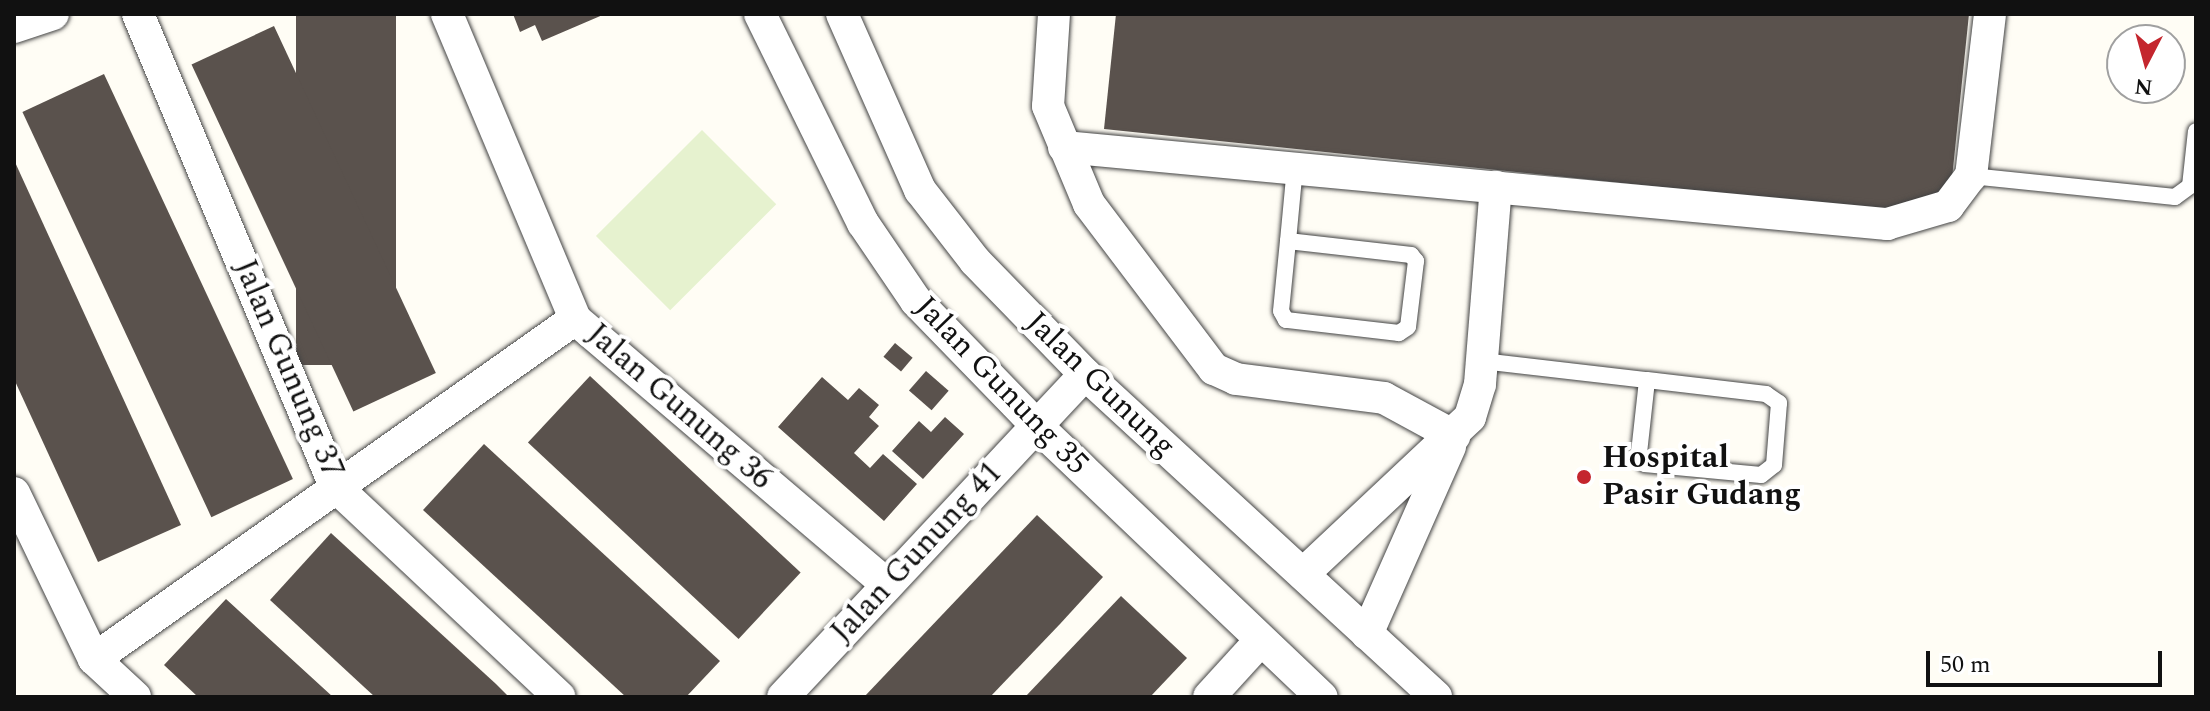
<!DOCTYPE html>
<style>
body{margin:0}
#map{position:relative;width:2210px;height:711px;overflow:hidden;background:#fffdf5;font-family:Spectral,serif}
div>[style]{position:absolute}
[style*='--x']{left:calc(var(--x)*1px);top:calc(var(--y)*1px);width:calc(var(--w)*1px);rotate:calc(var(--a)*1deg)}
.pitch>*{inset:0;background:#e6f2cf;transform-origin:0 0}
.building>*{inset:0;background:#5a524d;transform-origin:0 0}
.roads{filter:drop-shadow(0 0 2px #444) drop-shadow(0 0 2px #444)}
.lane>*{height:16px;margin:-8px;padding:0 8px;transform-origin:8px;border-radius:8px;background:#fff}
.street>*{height:32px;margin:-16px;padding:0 16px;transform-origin:16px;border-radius:16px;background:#fff}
.dots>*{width:22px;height:22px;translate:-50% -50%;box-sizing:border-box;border:4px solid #fff;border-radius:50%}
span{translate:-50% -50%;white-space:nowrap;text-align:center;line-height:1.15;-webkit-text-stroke:8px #fff;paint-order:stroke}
.street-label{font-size:32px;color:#111}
.poi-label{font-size:32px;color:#111;font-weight:700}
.left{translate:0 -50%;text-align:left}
.frame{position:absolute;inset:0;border:16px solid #111;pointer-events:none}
.north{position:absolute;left:2106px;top:24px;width:80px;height:80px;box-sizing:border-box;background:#fff;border:2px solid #a0a0a0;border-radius:50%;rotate:186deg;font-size:22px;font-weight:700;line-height:32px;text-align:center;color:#111}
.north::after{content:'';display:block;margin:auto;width:28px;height:36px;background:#c4262e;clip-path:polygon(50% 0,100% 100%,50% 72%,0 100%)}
.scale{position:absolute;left:1926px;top:651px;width:236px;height:36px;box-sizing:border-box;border:4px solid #111;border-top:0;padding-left:10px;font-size:24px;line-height:28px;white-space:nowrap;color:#111;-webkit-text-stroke:6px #fff;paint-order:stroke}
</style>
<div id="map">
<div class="pitch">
<div style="left:702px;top:130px;width:105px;height:150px;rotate:45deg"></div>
</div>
<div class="building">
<div style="left:296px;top:14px;width:100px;height:351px"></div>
<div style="clip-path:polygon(513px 14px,605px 14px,542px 41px,535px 25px,520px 32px)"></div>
<div style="clip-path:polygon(1116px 14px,1969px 14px,1948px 217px,1104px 129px)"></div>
<div style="left:274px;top:26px;width:383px;height:91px;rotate:65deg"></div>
<div style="left:104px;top:74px;width:447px;height:90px;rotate:65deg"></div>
<div style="clip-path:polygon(14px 160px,181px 525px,98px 562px,14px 379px)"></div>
<div style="left:895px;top:343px;width:23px;height:18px;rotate:40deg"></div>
<div style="left:926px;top:371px;width:30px;height:26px;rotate:41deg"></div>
<div style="left:590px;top:376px;width:288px;height:91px;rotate:43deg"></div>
<div style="clip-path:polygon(822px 377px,848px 400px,859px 388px,879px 405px,869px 417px,879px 426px,854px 453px,870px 468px,883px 454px,917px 484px,884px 521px,778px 427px)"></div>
<div style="clip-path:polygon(945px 417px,964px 434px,923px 479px,892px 451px,919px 421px,931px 432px)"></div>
<div style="clip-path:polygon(484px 444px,720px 661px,686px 697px,626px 697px,423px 510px)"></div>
<div style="clip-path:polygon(1037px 515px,1103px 577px,1060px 624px,990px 697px,864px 697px)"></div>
<div style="clip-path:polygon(331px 533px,496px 684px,509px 697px,375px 697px,363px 686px,270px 600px)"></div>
<div style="clip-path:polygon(1121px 596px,1187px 658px,1150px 697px,1025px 697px)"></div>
<div style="clip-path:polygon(226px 599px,250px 621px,333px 697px,198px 697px,164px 665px)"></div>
</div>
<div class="roads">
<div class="lane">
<div style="--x:1971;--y:176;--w:205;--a:5.9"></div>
<div style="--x:2175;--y:197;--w:19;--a:-36"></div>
<div style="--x:2190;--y:186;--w:55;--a:-83.8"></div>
<div style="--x:1288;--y:241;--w:124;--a:6.5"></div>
<div style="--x:1411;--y:255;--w:8;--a:50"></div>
<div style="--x:1416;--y:261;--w:66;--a:96.9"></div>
<div style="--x:1408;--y:327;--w:11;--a:146"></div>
<div style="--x:1399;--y:333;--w:114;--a:-173.4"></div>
<div style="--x:1286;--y:320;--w:10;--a:-119"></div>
<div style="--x:1281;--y:311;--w:70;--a:-84.3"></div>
<div style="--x:1288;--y:241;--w:74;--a:-84.6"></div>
<div style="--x:1482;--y:361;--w:166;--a:6.6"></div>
<div style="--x:1647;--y:380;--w:120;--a:6.7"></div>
<div style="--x:1766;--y:394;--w:16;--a:35"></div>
<div style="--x:1779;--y:403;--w:62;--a:94.6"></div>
<div style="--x:1774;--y:465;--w:16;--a:142"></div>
<div style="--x:1761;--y:475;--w:117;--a:-174.6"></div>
<div style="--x:1645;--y:464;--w:13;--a:-119"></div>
<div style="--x:1639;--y:453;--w:73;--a:-83.7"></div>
</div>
<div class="street">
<div style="--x:138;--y:14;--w:511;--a:67.35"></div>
<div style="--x:335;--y:486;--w:308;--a:43.2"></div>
<div style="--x:447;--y:14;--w:331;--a:67.2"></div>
<div style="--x:575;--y:319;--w:410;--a:40.4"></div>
<div style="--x:760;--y:14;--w:233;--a:63.8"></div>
<div style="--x:863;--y:223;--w:94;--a:55.8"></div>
<div style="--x:916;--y:301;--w:174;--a:45.9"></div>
<div style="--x:1037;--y:426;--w:393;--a:43.6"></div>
<div style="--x:842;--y:14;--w:193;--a:66.1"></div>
<div style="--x:920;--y:190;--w:90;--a:52.2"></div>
<div style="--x:975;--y:261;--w:158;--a:45.8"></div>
<div style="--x:1085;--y:374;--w:477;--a:42.6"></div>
<div style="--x:1054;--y:14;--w:92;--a:93.7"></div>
<div style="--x:1048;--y:106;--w:106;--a:67.3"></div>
<div style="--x:1089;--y:204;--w:207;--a:52.9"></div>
<div style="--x:1214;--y:369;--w:24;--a:24"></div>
<div style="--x:1236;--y:379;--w:149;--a:7.3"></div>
<div style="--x:1384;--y:398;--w:80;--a:28.5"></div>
<div style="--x:14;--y:27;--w:41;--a:-18.4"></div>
<div style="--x:1064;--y:147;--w:827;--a:5.35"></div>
<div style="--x:1887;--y:224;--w:64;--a:-16.4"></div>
<div style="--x:1948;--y:206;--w:38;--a:-53"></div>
<div style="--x:1971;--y:176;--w:163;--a:-83.3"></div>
<div style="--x:14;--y:493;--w:184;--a:64.3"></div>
<div style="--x:94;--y:659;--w:56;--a:42.8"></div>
<div style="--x:1303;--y:574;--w:229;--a:-43.2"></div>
<div style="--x:1470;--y:417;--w:34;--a:-73"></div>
<div style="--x:1480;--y:384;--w:198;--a:-85.4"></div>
<div style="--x:1367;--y:634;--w:205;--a:-66.1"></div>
<div style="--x:94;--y:659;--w:589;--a:-35.25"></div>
<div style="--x:783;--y:697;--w:442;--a:-46.9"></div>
<div style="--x:1209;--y:697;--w:74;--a:-47.7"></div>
</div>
</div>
<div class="dots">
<div style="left:1584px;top:477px;background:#c4262e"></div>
</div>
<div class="street-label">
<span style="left:288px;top:369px;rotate:67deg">Jalan Gunung 37</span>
<span style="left:1100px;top:385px;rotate:44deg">Jalan Gunung</span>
<span style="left:1001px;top:386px;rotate:46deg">Jalan Gunung 35</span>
<span style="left:679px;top:407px;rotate:41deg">Jalan Gunung 36</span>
<span style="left:917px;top:553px;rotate:-47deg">Jalan Gunung 41</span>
</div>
<div class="poi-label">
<span class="left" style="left:1602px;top:477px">Hospital<br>Pasir Gudang</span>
</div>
<div class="frame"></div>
<div class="north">N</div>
<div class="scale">50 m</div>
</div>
